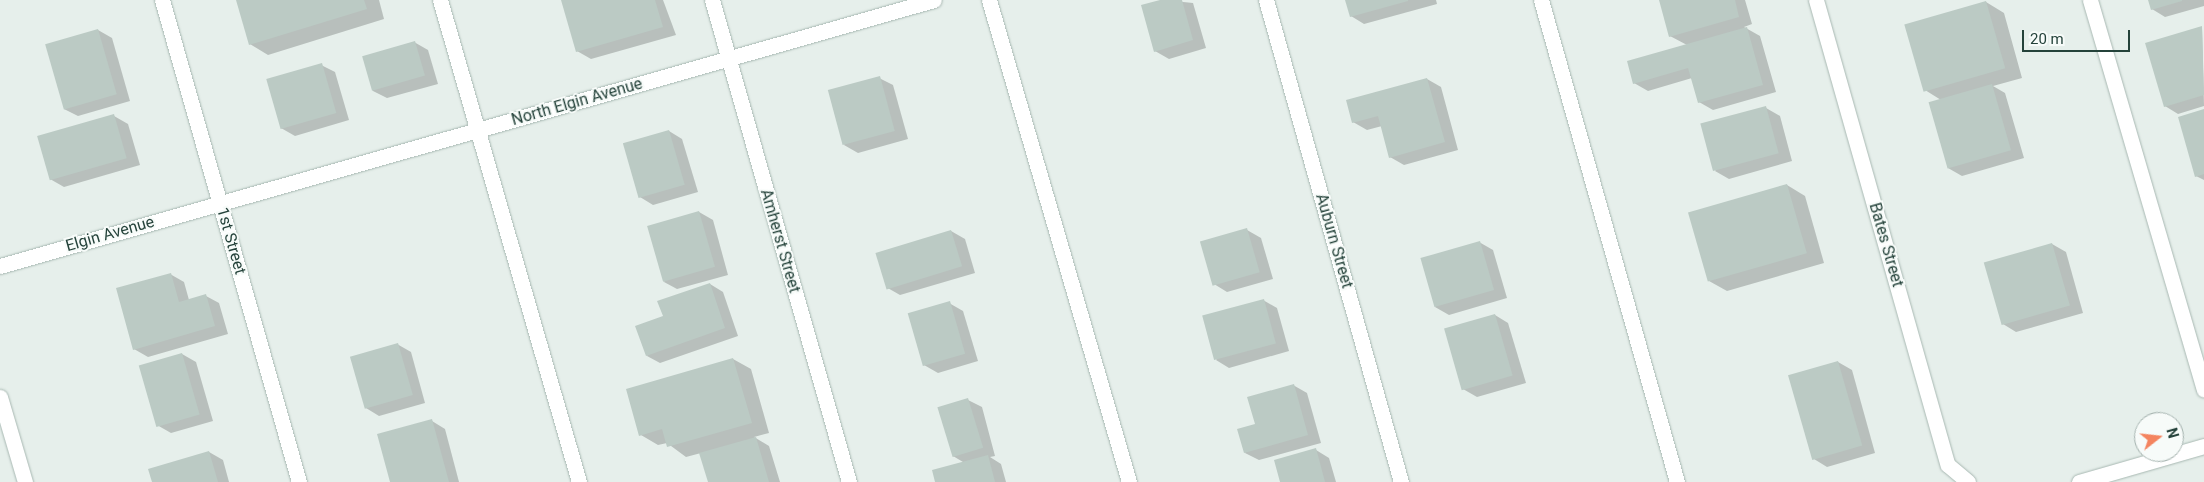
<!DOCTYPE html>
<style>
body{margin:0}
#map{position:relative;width:2204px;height:482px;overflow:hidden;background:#e6efeb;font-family:Roboto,sans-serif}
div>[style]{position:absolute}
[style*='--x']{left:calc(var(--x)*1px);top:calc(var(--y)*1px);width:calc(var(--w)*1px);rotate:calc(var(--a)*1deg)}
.shadow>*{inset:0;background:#0003}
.building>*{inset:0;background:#bbcac4;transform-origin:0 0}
.roads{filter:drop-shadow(0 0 1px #a8b8b2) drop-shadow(0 0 1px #a8b8b2)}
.service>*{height:15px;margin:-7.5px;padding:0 7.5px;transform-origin:7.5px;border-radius:7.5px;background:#fff}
.minor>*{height:15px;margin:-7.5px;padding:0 7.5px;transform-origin:7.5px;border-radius:7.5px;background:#fff}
.tertiary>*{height:15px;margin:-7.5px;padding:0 7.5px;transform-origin:7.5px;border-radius:7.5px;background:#fff}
span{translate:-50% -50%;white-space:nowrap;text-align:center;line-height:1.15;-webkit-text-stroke:4px #f7fbf9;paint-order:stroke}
.street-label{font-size:16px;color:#24423a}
.north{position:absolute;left:2134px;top:412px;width:50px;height:50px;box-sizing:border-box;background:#f7fbf9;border:1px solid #a3b1ad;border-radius:50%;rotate:74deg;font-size:14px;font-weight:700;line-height:20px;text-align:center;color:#24423a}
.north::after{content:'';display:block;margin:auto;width:18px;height:22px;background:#f4845f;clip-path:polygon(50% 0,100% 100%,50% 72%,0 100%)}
.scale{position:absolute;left:2022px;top:30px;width:108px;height:22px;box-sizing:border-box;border:2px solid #24423a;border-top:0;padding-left:6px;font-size:15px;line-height:18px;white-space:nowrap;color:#24423a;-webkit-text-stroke:4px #f7fbf9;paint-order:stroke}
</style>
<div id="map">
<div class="shadow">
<div style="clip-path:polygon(237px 0,379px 0,384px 19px,268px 55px,250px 44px)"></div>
<div style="clip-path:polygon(563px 0,663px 0,676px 35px,591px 59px,577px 51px)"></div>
<div style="clip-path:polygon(1164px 0,1193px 3px,1206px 48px,1169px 59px,1155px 51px)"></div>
<div style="clip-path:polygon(1346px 0,1436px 0,1437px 4px,1364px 24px,1351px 16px)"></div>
<div style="clip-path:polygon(1660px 0,1745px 0,1752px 24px,1744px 27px,1760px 36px,1776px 92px,1713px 110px,1699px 102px,1692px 78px,1648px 91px,1634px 83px,1687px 45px,1670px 36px)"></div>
<div style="clip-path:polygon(2149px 0,2204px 0,2204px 6px,2165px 17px,2152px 9px)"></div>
<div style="clip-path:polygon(1986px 2px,2004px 13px,2022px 78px,1993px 86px,2005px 93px,2024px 158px,1962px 176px,1948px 168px,1941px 100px,1925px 90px)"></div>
<div style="clip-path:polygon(2202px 28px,2204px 106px,2178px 114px,2165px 106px,2147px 44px)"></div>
<div style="clip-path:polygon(98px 30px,112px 38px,130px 101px,78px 116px,64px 109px)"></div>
<div style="clip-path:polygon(414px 42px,428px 50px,438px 84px,387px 98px,373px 91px,364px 57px)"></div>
<div style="clip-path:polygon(321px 65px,335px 72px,349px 120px,295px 136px,281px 128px)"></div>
<div style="clip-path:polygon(879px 78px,893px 85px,908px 139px,858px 153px,844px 145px)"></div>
<div style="clip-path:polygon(1427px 79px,1441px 87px,1458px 150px,1404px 165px,1390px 157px,1382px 126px,1367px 130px,1353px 122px)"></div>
<div style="clip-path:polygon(1766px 108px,1780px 116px,1792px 161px,1729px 179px,1715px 171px)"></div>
<div style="clip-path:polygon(2204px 110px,2204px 180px,2196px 176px)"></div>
<div style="clip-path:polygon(114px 116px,128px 124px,140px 165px,64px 187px,50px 179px)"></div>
<div style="clip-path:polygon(669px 131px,682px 139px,698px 192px,653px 205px,640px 197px)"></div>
<div style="clip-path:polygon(1787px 185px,1805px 196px,1824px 263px,1727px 291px,1709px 281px)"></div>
<div style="clip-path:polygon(699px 212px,713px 220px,728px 275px,677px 289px,664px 282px)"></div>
<div style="clip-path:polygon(1247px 230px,1261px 238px,1273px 279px,1227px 292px,1214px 284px)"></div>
<div style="clip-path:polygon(951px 231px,965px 239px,975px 273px,900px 295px,886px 287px)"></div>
<div style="clip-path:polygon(1479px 242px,1493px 250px,1507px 298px,1449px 315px,1435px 307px)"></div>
<div style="clip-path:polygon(2052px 244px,2066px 252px,2083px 313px,2016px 332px,2003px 324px)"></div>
<div style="clip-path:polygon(170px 274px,184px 282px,189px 300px,206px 296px,219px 303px,228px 334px,148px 357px,134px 349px)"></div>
<div style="clip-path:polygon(710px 284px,723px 292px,738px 336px,660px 363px,647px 356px,664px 317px)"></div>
<div style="clip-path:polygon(1263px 300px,1277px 308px,1289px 351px,1229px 368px,1216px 360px)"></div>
<div style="clip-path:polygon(949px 303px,963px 311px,978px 361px,938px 373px,924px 365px)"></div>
<div style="clip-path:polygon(1495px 315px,1508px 323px,1526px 383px,1477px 397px,1463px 389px)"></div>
<div style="clip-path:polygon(397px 344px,411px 352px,425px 403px,379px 416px,366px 408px)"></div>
<div style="clip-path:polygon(182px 354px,196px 362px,213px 421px,171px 433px,157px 425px)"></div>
<div style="clip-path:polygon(733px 359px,751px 369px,769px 433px,754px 437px,769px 446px,780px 482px,709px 482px,701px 453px,686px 457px,667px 443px,658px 445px,641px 435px)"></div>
<div style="clip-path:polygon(1838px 362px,1852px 370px,1875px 453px,1827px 467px,1814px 459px)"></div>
<div style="clip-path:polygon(1293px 385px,1307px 393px,1321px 443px,1259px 460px,1245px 453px,1257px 425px)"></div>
<div style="clip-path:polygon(968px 400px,982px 407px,995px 456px,990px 457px,1001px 464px,1006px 482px,936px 482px,963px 462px,953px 456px)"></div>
<div style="clip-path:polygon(432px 421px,445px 429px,459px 482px,391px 482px)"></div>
<div style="clip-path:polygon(1316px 450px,1329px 458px,1336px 482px,1282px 482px)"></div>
<div style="clip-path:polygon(209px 452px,223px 460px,229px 482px,154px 482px)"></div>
</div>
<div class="building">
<div style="clip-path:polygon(236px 0,364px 0,367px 9px,249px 45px)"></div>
<div style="clip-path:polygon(561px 0,655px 0,663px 27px,576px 52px)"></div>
<div style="clip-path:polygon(1160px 0,1182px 0,1193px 40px,1154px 52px,1141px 5px)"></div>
<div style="clip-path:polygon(1345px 0,1408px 0,1408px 1px,1350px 17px)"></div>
<div style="clip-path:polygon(1659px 0,1735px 0,1739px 17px,1669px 37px)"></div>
<div style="clip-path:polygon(2148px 0,2182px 0,2182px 1px,2151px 10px)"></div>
<div style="left:1986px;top:1px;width:70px;height:85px;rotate:74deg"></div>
<div style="clip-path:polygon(2202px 26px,2204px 95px,2164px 107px,2145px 43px)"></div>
<div style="clip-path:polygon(1747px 27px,1763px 85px,1698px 103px,1688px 68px,1633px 84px,1627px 61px)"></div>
<div style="left:98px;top:29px;width:68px;height:55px;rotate:74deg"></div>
<div style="left:415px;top:41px;width:36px;height:55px;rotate:74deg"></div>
<div style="left:322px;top:63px;width:52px;height:58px;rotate:74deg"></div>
<div style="left:880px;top:76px;width:57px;height:54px;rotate:75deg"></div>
<div style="clip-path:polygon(1427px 78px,1445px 142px,1389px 158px,1378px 116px,1352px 123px,1346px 100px)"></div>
<div style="left:1992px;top:84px;width:69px;height:66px;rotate:74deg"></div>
<div style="left:1766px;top:106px;width:49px;height:68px;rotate:75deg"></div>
<div style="clip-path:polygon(2204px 109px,2204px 174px,2195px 177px,2178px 117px)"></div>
<div style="left:114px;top:114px;width:46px;height:80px;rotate:74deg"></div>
<div style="left:669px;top:130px;width:57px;height:48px;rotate:74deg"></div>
<div style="left:1787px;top:184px;width:72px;height:103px;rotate:74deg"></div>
<div style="left:699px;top:211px;width:58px;height:54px;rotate:74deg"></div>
<div style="left:1247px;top:228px;width:46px;height:49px;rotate:74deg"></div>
<div style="left:951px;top:230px;width:38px;height:79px;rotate:73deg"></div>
<div style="left:1480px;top:241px;width:51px;height:62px;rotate:74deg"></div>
<div style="left:2052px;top:243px;width:65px;height:71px;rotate:74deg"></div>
<div style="clip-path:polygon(171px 273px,179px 302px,206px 294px,215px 326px,133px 350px,116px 288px)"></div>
<div style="clip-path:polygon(710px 283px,725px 328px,646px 356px,635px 326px,663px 316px,657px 301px)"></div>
<div style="left:1264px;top:299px;width:46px;height:64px;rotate:75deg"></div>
<div style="left:950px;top:301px;width:55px;height:44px;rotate:74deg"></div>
<div style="left:1495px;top:314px;width:64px;height:53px;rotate:74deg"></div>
<div style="left:398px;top:343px;width:54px;height:50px;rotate:74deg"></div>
<div style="left:182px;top:353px;width:64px;height:45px;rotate:74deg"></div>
<div style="clip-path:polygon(733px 358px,752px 423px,667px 447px,662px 429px,639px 436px,626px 389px)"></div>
<div style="left:1838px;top:361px;width:88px;height:52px;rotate:74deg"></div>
<div style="clip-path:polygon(1294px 384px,1308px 435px,1244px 453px,1237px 429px,1255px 424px,1247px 397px)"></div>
<div style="left:968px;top:398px;width:52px;height:32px;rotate:73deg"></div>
<div style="clip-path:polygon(432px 419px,449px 482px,390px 482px,377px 434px)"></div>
<div style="clip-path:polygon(756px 437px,769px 482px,708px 482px,699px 453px)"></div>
<div style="clip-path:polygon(1316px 448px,1325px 482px,1280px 482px,1274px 460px)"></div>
<div style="clip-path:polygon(209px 451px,218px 482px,152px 482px,148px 469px)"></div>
<div style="clip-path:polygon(988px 455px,995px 482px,935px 482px,932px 470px)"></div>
</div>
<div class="roads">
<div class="service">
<div style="--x:440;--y:0;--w:502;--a:73.91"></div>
<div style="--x:989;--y:0;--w:502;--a:73.8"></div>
<div style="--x:1541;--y:0;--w:501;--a:74.24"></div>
<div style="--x:2090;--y:0;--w:406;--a:73.7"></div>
<div style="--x:0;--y:397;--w:89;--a:73.6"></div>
</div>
<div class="minor">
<div style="--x:162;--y:0;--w:501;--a:74.13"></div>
<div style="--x:712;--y:0;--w:501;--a:74.13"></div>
<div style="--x:1266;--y:0;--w:501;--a:74.35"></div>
<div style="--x:1816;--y:0;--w:483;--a:74.2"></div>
<div style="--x:1948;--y:465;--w:26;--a:40"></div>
<div style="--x:0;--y:266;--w:971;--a:-15.9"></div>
</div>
<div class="tertiary">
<div style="--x:2079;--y:482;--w:130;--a:-16.1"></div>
</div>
</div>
<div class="street-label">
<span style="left:577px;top:102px;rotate:-16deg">North Elgin Avenue</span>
<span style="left:110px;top:234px;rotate:-16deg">Elgin Avenue</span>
<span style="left:231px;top:241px;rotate:74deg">1st Street</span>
<span style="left:780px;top:241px;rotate:74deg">Amherst Street</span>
<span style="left:1334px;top:241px;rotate:74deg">Auburn Street</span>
<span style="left:1886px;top:245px;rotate:74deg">Bates Street</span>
</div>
<div class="north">N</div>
<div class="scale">20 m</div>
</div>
